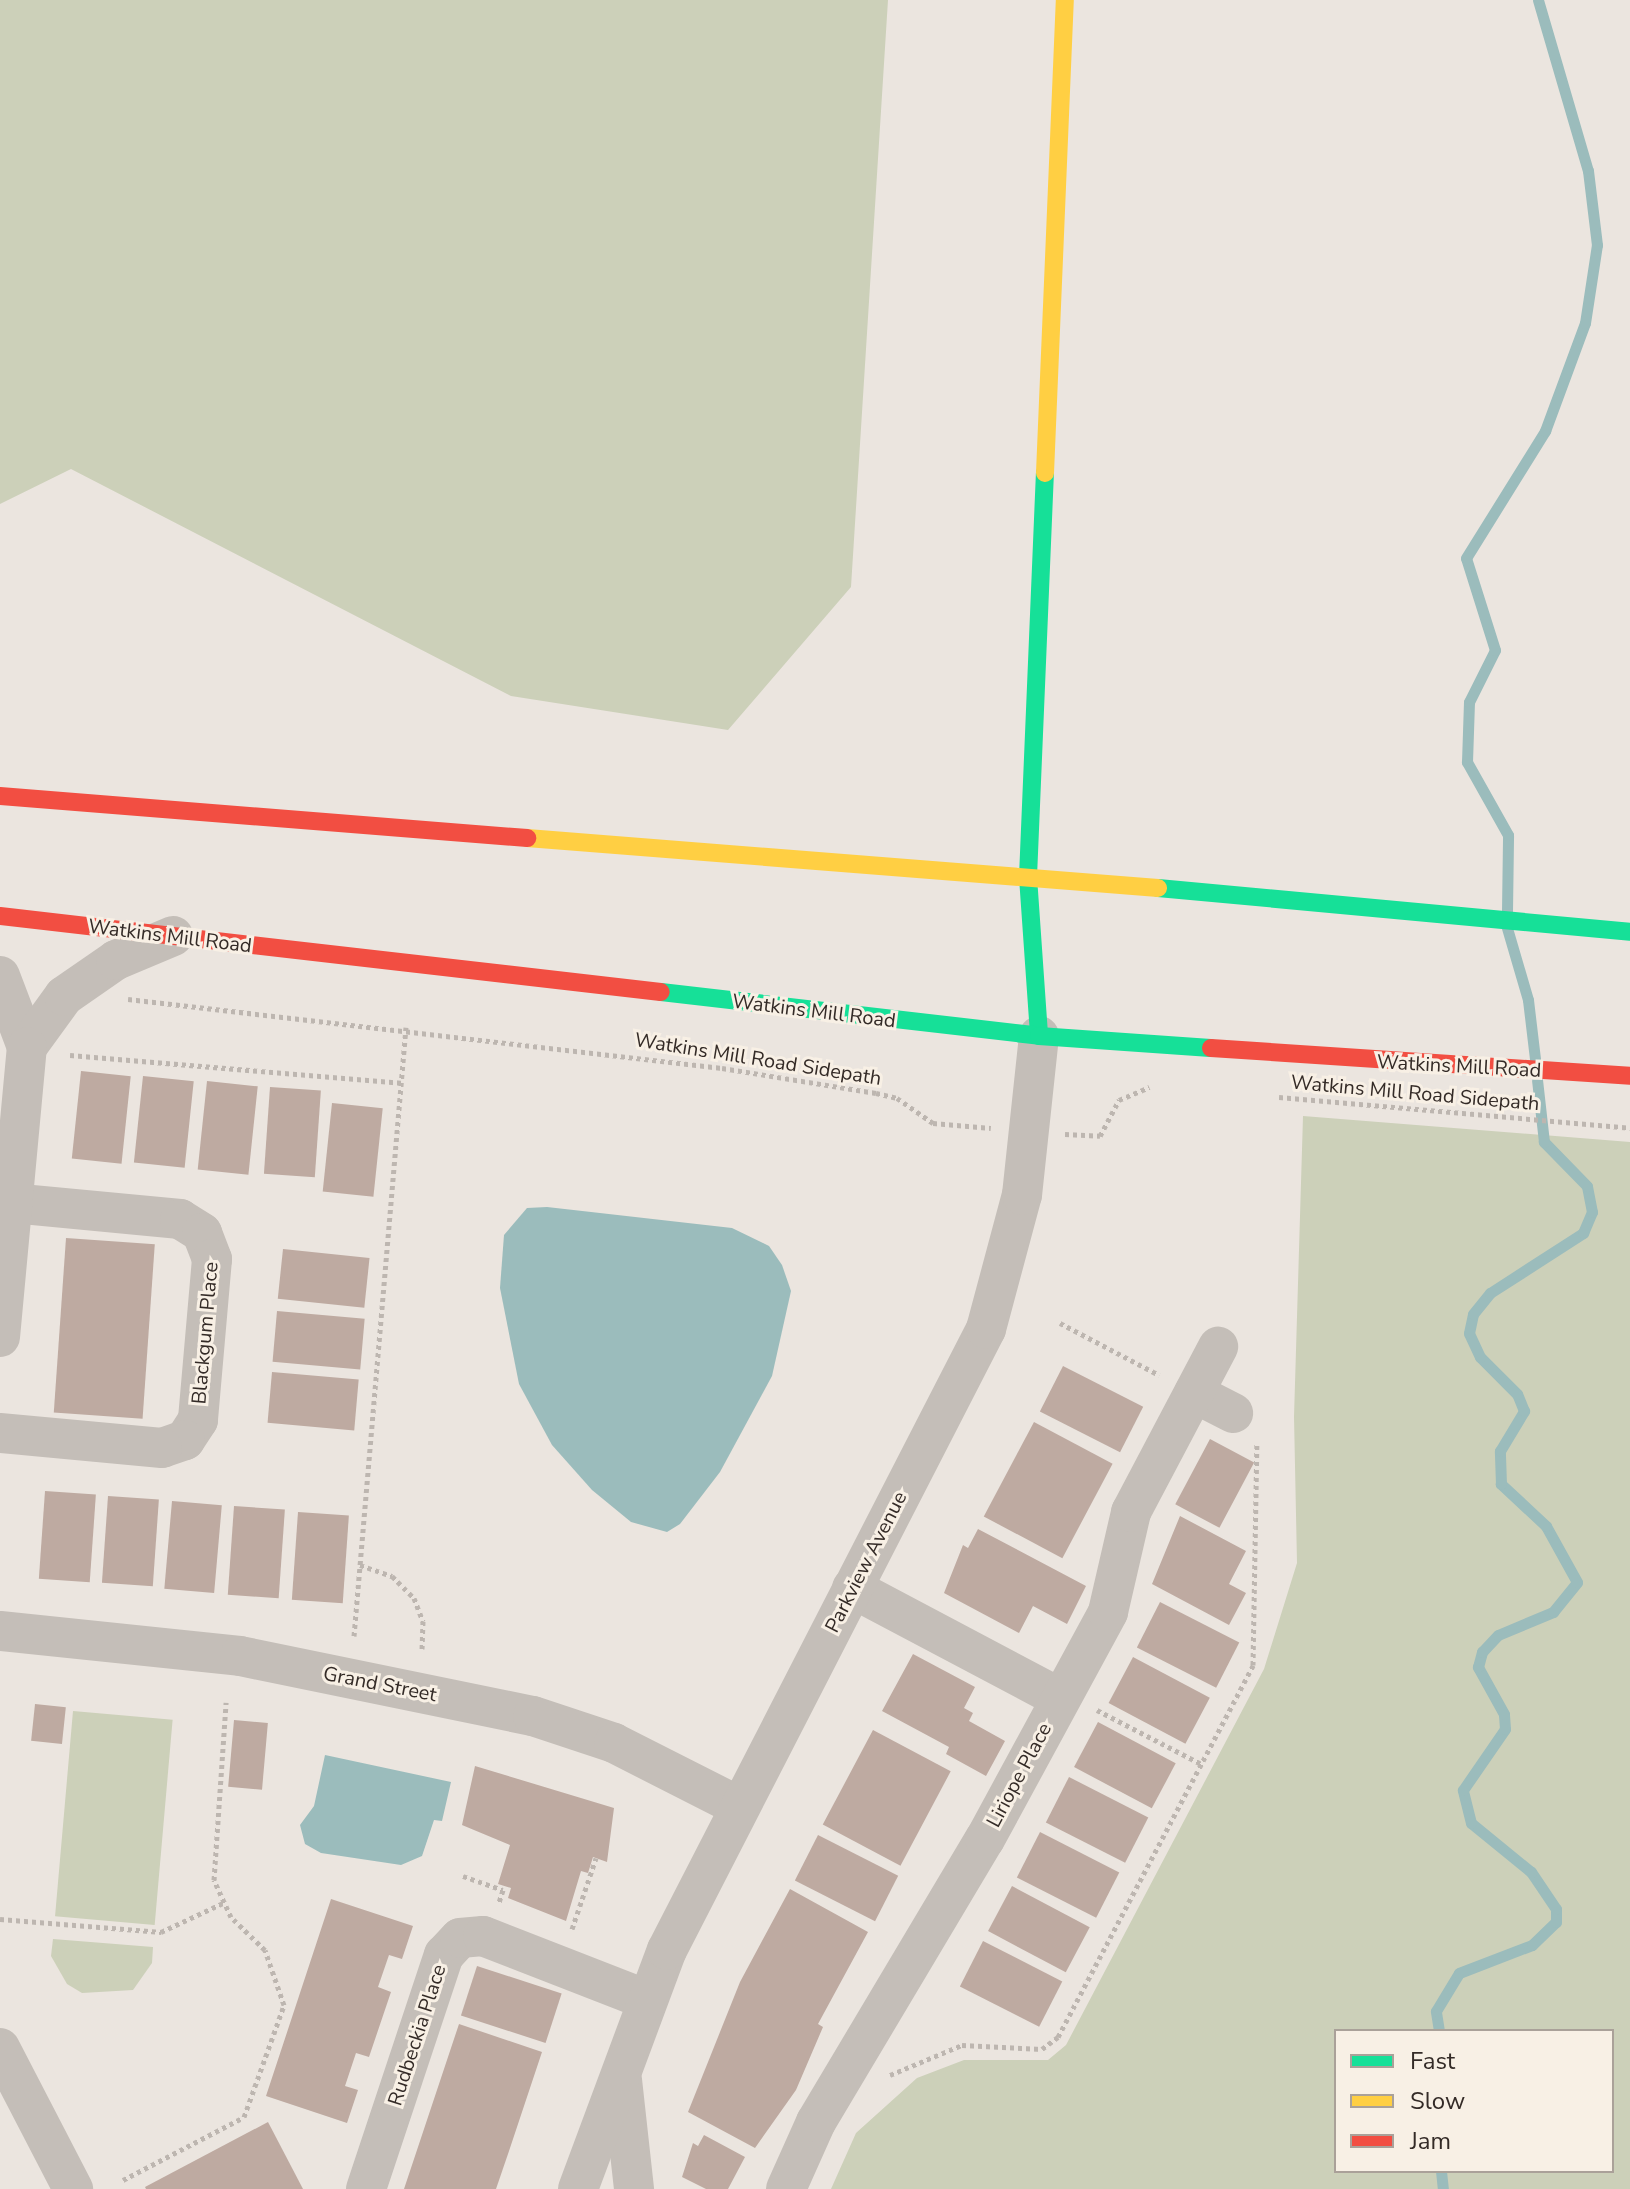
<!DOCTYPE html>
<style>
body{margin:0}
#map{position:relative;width:1630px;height:2189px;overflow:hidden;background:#ebe5df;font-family:"Nunito Sans",sans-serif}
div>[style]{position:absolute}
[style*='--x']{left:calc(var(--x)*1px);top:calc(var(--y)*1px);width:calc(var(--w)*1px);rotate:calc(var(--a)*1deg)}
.green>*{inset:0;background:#ccd0b9;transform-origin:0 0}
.water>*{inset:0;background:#9bbcbc}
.stream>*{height:11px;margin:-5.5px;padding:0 5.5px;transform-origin:5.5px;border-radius:5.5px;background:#9bbcbc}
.building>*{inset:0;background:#beaaa1;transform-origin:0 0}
.path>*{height:5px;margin-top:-2.5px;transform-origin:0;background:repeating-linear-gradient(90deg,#bdb6b0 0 4px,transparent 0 8px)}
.street>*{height:40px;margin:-20px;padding:0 20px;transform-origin:20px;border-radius:20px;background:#c4beb8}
.fast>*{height:18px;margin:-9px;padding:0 9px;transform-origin:9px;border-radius:9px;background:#16e098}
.slow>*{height:18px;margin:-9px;padding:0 9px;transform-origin:9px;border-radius:9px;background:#ffcf43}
.jam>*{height:18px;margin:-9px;padding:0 9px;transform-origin:9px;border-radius:9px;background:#f24e42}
span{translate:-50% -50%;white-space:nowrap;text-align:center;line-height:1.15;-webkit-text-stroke:6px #f8f0e5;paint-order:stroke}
.street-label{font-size:20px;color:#342b27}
.legend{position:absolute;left:1334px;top:2029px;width:280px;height:144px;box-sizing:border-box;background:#f8f0e5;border:2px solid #aaa199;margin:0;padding:10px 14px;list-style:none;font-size:24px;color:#342b27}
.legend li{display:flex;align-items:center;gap:16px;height:40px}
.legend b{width:40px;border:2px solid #aaa199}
</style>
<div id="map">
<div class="green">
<div style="clip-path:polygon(0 0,888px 0,851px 587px,728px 730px,511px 696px,71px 469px,0 504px)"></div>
<div style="clip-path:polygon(evenodd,1303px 1116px,1630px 1142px,1630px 2189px,831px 2189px,856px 2133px,917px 2078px,964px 2060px,1048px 2060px,1066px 2045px,1264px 1669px,1297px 1563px,1294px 1417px,1303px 1116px,1336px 2031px,1612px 2031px,1612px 2171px,1336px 2171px,1336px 2031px)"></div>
<div style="left:73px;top:1711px;width:100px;height:206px;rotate:5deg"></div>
<div style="clip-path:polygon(53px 1939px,153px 1947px,152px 1963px,133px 1990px,82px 1993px,67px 1984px,51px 1956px)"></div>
</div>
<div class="water">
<div style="clip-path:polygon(547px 1207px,732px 1228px,769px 1246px,782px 1265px,791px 1291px,772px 1376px,720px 1472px,680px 1524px,667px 1532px,631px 1522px,592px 1490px,552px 1445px,519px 1384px,500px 1288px,504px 1235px,527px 1208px)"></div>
<div style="clip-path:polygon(325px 1755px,451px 1782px,442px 1821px,434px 1820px,422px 1856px,401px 1865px,321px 1853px,305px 1844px,300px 1825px,314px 1806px)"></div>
</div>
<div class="stream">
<div style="--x:1507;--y:911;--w:76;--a:-89.2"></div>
<div style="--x:1508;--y:835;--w:84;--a:-119.3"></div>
<div style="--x:1467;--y:762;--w:60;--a:-88.1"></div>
<div style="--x:1469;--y:702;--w:58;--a:-63.4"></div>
<div style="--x:1495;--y:650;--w:96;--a:-107.5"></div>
<div style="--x:1466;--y:558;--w:150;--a:-58.1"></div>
<div style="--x:1545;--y:431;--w:115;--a:-69.7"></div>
<div style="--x:1585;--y:323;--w:79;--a:-81.3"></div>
<div style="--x:1597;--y:245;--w:75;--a:-96.9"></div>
<div style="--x:1588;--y:171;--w:178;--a:-106.3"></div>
<div style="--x:1507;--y:928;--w:75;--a:73.7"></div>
<div style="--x:1528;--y:1000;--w:59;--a:83.2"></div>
<div style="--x:1439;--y:2031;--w:20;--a:-99"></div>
<div style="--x:1436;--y:2011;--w:44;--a:-58.8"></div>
<div style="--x:1459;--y:1973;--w:78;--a:-21"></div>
<div style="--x:1532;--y:1945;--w:33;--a:-44"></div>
<div style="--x:1556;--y:1922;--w:13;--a:-90"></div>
<div style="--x:1556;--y:1909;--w:45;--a:-124"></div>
<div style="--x:1531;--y:1872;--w:77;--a:-140.8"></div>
<div style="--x:1471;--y:1823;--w:34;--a:-104"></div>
<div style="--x:1463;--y:1790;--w:74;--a:-55.5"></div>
<div style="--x:1505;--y:1729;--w:15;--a:-94"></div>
<div style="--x:1504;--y:1714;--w:54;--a:-119"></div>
<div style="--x:1478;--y:1667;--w:16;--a:-75"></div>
<div style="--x:1482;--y:1652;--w:23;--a:-47"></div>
<div style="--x:1498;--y:1635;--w:60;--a:-22.7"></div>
<div style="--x:1553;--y:1612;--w:38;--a:-51"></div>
<div style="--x:1577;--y:1582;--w:64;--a:-119"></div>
<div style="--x:1546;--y:1526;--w:62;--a:-137"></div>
<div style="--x:1501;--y:1484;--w:33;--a:-92"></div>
<div style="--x:1500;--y:1451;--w:47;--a:-59"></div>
<div style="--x:1524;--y:1411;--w:18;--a:-112"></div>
<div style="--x:1517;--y:1394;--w:52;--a:-135"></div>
<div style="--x:1480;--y:1357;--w:26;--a:-115"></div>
<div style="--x:1469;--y:1333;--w:19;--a:-78"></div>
<div style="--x:1473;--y:1314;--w:27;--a:-51"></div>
<div style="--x:1490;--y:1293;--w:111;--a:-32.8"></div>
<div style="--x:1583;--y:1233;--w:23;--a:-67"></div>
<div style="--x:1592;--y:1212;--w:26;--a:-101"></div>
<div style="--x:1587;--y:1186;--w:62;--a:-134.3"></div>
<div style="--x:1544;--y:1142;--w:62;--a:-96.4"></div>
<div style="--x:1441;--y:2171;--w:18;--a:84"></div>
</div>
<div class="building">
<div style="left:81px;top:1071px;width:50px;height:88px;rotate:6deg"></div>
<div style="left:143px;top:1076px;width:51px;height:87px;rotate:6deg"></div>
<div style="left:207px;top:1081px;width:51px;height:89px;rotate:6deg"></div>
<div style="left:270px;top:1087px;width:51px;height:87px;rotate:4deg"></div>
<div style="left:332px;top:1103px;width:51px;height:89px;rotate:6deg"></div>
<div style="left:66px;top:1238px;width:89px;height:175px;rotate:4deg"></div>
<div style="left:283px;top:1249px;width:87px;height:50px;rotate:6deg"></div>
<div style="left:277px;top:1311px;width:88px;height:51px;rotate:5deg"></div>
<div style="left:1063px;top:1366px;width:90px;height:51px;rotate:27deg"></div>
<div style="left:272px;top:1372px;width:87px;height:51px;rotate:5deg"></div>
<div style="left:1034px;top:1422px;width:89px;height:107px;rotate:28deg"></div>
<div style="left:1210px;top:1439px;width:50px;height:74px;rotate:28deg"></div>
<div style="left:45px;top:1491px;width:51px;height:88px;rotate:4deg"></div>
<div style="left:108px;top:1496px;width:51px;height:87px;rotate:4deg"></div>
<div style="left:172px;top:1501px;width:50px;height:88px;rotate:5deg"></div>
<div style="left:234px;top:1506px;width:51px;height:89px;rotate:4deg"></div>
<div style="left:298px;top:1512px;width:51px;height:88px;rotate:4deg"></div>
<div style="clip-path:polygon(1180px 1516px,1246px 1551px,1229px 1584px,1246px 1593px,1229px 1625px,1152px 1584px)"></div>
<div style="clip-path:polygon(978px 1529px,1086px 1586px,1067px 1624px,1033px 1606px,1019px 1633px,944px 1593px,963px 1545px,968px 1548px)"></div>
<div style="left:1160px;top:1602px;width:89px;height:51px;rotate:27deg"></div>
<div style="clip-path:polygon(913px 1654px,975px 1687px,964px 1708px,973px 1713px,969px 1721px,1005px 1741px,986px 1776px,946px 1754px,949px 1747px,882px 1711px)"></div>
<div style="left:1133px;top:1657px;width:87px;height:52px;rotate:28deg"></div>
<div style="left:35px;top:1704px;width:31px;height:37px;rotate:6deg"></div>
<div style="left:234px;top:1720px;width:34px;height:67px;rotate:5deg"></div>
<div style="left:1098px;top:1722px;width:88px;height:51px;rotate:28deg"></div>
<div style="left:873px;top:1730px;width:88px;height:107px;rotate:28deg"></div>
<div style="clip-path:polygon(475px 1766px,614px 1808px,607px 1862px,593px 1857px,588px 1873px,581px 1871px,566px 1921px,508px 1898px,511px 1888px,498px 1884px,510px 1845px,462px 1825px)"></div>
<div style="left:1069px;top:1777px;width:89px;height:51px;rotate:27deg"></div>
<div style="left:1040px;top:1832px;width:89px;height:51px;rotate:27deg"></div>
<div style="left:818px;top:1835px;width:90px;height:51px;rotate:27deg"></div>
<div style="left:1012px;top:1886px;width:88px;height:51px;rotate:28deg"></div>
<div style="clip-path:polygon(790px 1889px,868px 1932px,818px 2024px,823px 2027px,796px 2090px,755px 2148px,688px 2112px,740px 1982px)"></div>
<div style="clip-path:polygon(331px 1899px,413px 1926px,402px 1959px,389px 1955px,378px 1987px,391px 1992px,369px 2057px,356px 2053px,345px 2086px,358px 2090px,347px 2123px,266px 2096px)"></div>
<div style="left:983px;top:1941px;width:89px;height:51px;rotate:27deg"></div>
<div style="left:477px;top:1966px;width:89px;height:52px;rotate:18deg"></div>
<div style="clip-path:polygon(459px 2024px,542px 2052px,509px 2151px,496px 2189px,404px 2189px)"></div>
<div style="clip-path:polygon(268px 2122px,303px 2189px,146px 2189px,145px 2187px)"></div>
<div style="clip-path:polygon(704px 2135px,745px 2157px,728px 2189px,706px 2189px,682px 2177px,693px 2143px,698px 2146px)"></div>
</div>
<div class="path">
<div style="--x:128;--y:999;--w:598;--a:6.63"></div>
<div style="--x:722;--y:1068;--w:156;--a:9.2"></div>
<div style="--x:876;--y:1093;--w:22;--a:13"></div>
<div style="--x:897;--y:1098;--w:44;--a:34.8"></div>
<div style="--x:933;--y:1123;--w:58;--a:4.9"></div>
<div style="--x:70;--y:1055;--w:332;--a:4.8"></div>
<div style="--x:1279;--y:1097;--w:352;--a:5"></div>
<div style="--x:1065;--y:1134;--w:35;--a:3"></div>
<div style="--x:1100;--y:1136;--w:41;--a:-62.2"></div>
<div style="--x:1119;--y:1100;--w:33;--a:-23"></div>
<div style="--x:1060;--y:1323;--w:112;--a:27.7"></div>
<div style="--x:360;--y:1565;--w:34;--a:19"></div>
<div style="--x:392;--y:1576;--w:31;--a:45"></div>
<div style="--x:414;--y:1598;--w:25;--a:69"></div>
<div style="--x:423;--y:1621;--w:28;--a:92"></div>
<div style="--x:354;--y:1636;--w:611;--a:-85.12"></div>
<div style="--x:1097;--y:1710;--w:117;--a:27.4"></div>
<div style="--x:463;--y:1876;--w:42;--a:19.3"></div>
<div style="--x:503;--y:1890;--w:13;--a:108"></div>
<div style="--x:0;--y:1919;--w:162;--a:4.6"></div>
<div style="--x:161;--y:1932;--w:68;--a:-25.1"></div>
<div style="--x:572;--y:1929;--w:75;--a:-71.3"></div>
<div style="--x:890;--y:2075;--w:78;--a:-22.6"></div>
<div style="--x:962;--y:2045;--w:80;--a:2.9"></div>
<div style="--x:1042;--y:2049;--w:20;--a:-37"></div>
<div style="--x:1058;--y:2037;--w:420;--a:-62.3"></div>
<div style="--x:1253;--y:1665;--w:222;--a:-89"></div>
<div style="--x:123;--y:2180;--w:136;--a:-27.5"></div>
<div style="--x:244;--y:2117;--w:119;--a:-70.3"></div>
<div style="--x:284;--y:2005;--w:58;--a:-109.1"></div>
<div style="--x:265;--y:1950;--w:47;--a:-135.9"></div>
<div style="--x:231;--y:1917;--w:41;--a:-114.7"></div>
<div style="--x:214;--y:1880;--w:178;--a:-86.1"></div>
</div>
<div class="street">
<div style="--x:0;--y:976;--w:76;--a:69.2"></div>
<div style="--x:27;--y:1047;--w:63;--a:-54"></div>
<div style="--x:64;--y:996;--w:63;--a:-34.7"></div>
<div style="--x:116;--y:960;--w:62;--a:-22.8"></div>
<div style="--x:0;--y:1202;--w:181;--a:5.4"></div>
<div style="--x:180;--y:1219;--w:26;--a:32"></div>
<div style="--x:202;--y:1233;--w:28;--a:69"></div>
<div style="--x:212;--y:1259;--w:162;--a:95"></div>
<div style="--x:198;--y:1420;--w:24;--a:123"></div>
<div style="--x:185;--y:1440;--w:24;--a:161"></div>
<div style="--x:162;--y:1448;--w:163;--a:-174.7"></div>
<div style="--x:0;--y:1337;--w:291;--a:-84.7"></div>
<div style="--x:1194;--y:1393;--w:44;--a:27.1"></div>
<div style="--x:852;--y:1588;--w:235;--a:27.9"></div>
<div style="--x:0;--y:1631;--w:241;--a:5.9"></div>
<div style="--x:240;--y:1656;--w:299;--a:11.6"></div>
<div style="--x:533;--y:1716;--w:85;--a:18.4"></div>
<div style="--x:614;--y:1743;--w:141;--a:26.9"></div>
<div style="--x:0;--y:2048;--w:159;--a:62.6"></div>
<div style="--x:622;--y:2080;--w:110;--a:83.7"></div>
<div style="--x:366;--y:2189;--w:247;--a:-71.6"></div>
<div style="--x:444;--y:1955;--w:23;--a:-47"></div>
<div style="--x:460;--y:1938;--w:23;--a:-5"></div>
<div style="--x:483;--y:1936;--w:174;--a:21.3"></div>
<div style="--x:578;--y:2189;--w:255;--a:-69.6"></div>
<div style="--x:667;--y:1950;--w:698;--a:-62.81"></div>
<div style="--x:986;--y:1329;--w:139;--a:-75"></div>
<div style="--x:1022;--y:1195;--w:160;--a:-83.9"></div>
<div style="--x:786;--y:2189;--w:73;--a:-65.9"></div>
<div style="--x:816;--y:2122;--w:330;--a:-59.2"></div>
<div style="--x:985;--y:1839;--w:258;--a:-61.5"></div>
<div style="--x:1108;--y:1612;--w:103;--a:-77"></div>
<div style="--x:1131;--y:1512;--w:187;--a:-62.2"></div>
</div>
<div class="fast">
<div style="--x:1028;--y:877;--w:159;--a:86"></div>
<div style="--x:1028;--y:877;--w:404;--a:-87.6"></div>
<div style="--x:1158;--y:888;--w:474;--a:5.3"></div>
<div style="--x:661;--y:992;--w:381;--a:6.6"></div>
<div style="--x:1039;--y:1036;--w:172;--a:4"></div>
</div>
<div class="slow">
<div style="--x:1045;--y:473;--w:473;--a:-87.6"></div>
<div style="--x:527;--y:838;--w:633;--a:4.53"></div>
</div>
<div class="jam">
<div style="--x:0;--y:796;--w:529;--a:4.56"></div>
<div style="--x:0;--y:916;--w:665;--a:6.56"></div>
<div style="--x:1211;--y:1048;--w:420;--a:3.8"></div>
</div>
<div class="street-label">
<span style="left:170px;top:936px;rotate:7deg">Watkins Mill Road</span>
<span style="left:814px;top:1011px;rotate:7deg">Watkins Mill Road</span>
<span style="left:758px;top:1059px;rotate:9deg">Watkins Mill Road Sidepath</span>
<span style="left:1459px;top:1066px;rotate:3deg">Watkins Mill Road</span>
<span style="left:1415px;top:1093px;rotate:5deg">Watkins Mill Road Sidepath</span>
<span style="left:205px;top:1333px;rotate:-85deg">Blackgum Place</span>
<span style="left:866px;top:1562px;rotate:-63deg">Parkview Avenue</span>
<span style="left:380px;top:1684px;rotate:11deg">Grand Street</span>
<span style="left:1019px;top:1775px;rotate:-62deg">Liriope Place</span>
<span style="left:417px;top:2035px;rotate:-72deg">Rudbeckia Place</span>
</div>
<ul class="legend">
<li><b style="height:10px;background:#16e098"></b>Fast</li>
<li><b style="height:10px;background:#ffcf43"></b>Slow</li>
<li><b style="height:10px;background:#f24e42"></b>Jam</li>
</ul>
</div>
